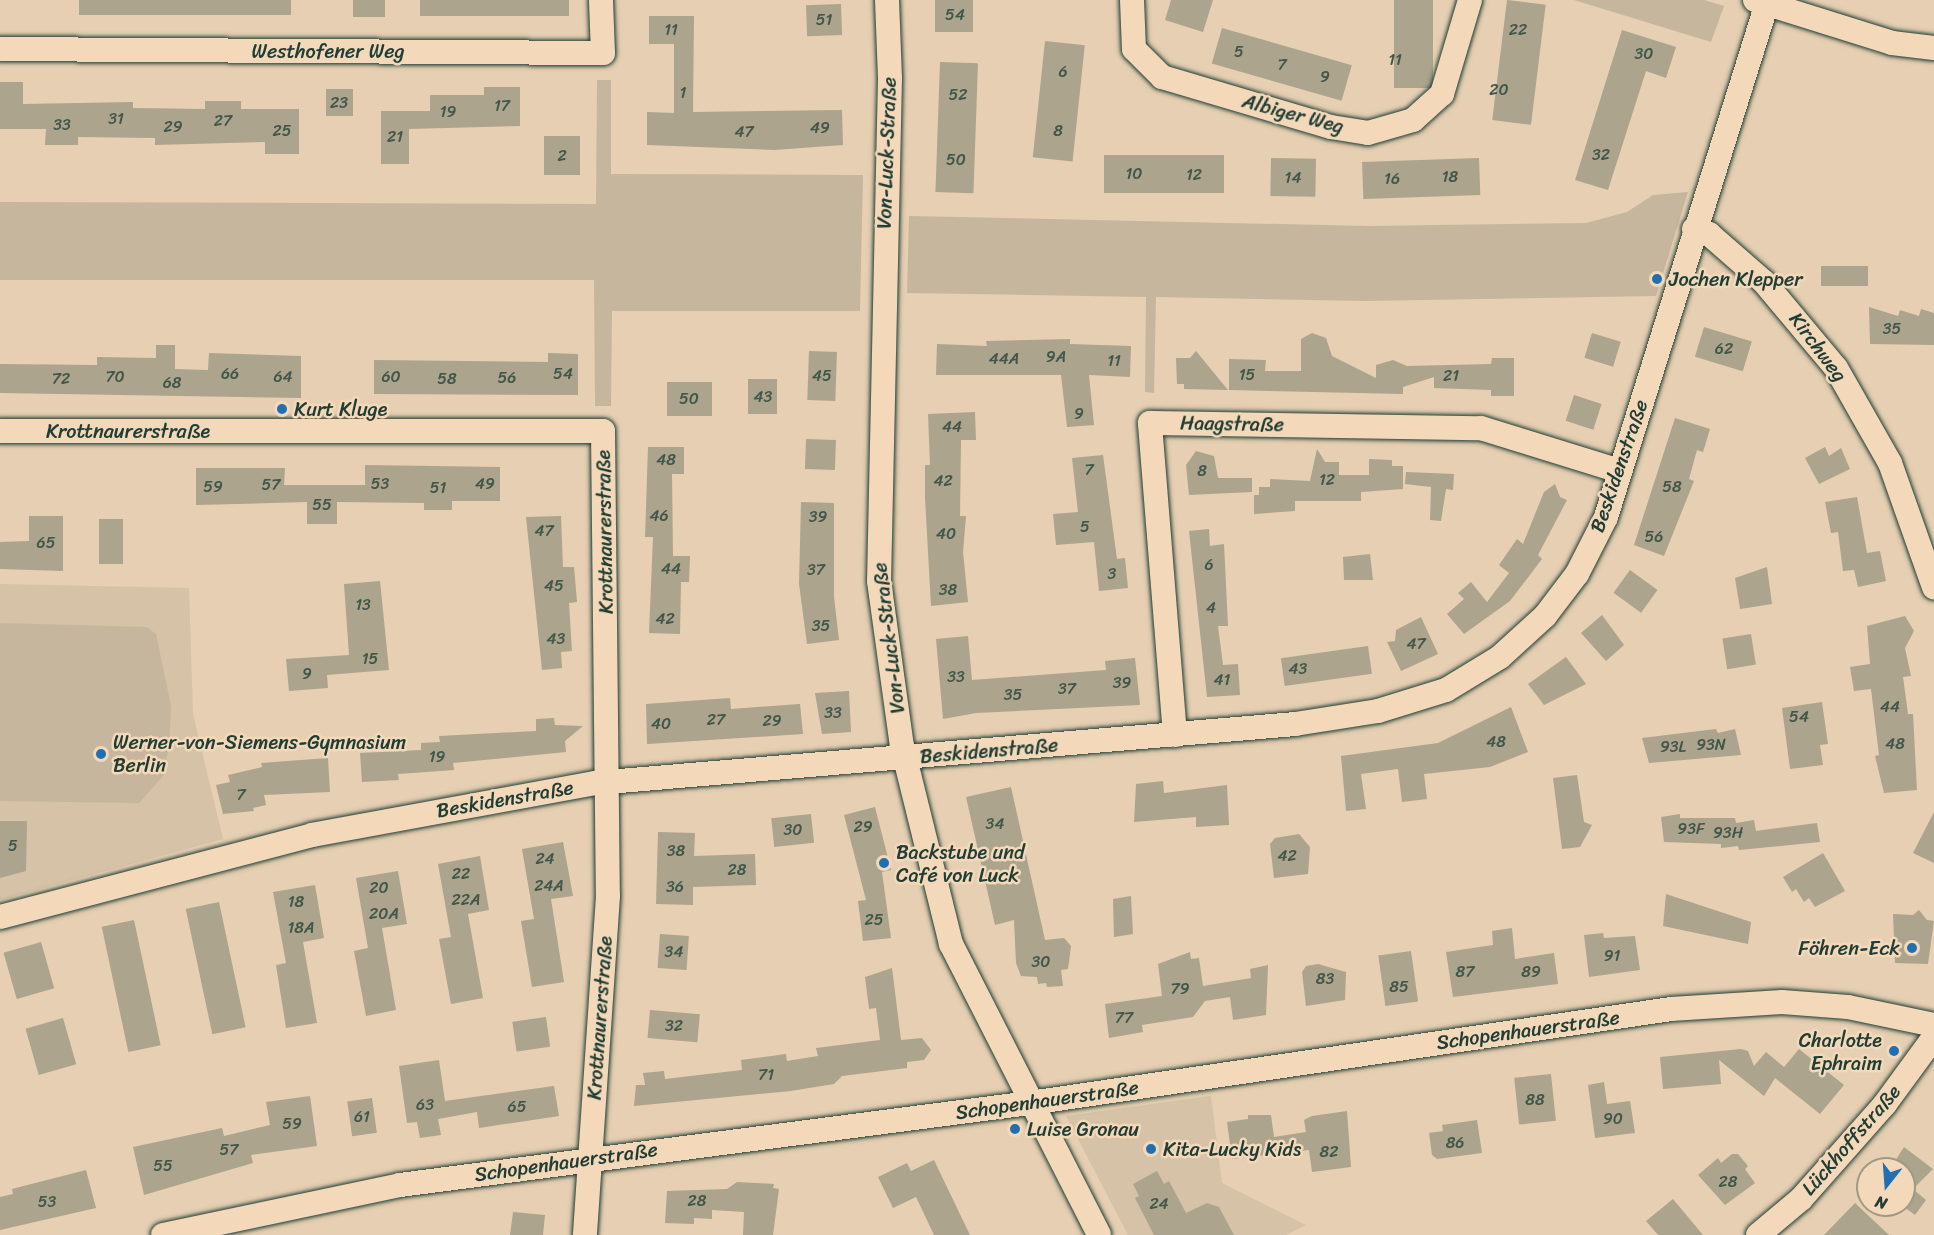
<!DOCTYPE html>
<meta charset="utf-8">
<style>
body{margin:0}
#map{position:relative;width:1934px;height:1235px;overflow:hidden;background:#e6cfb2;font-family:Sriracha,sans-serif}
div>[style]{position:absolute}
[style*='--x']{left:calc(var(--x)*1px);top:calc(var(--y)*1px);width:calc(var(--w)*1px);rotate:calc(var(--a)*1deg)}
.built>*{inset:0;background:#d5c2a7}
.green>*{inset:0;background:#c5b69d}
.building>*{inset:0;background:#aca48c;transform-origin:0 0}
.roads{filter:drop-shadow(0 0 2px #1f3d34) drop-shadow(0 0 2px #1f3d34)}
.street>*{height:24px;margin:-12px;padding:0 12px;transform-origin:12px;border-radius:12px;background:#f3d8ba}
.dots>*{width:16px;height:16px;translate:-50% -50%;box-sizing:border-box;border:3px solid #f3d8ba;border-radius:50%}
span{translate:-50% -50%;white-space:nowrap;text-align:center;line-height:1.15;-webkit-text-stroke:5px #f3d8ba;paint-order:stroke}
.number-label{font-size:16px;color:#42574a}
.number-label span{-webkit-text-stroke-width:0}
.street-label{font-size:20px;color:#1f3d34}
.poi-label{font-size:20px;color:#1f3d34}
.left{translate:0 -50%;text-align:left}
.right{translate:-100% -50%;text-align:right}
.north{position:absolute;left:1856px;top:1157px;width:60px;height:60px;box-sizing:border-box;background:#f3d8ba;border:2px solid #9e9a84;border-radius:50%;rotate:197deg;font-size:16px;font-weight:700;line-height:24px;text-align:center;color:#1f3d34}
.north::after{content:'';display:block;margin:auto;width:21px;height:27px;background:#1f6fb2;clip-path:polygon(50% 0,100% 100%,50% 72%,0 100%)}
</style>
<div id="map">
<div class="built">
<div style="clip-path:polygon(0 584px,189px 588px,193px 714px,223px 839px,0 900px)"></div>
<div style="clip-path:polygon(1211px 1096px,1222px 1183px,1306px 1225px,1286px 1235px,1128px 1235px,1066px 1116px)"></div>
</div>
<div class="green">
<div style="clip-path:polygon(1574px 0,1704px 0,1724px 6px,1711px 42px)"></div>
<div style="clip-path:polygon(597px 80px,611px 80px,611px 174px,863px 175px,860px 311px,612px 311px,611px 406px,595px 406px,594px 280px,0 280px,0 202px,596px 204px)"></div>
<div style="clip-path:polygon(1688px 192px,1656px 296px,1365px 301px,1156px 297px,1154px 393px,1145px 392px,1146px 297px,907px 293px,909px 216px,1368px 226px,1586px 223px,1627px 212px,1653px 195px)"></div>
<div style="clip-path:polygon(0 623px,147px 627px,156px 634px,171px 706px,169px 747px,163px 776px,139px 803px,0 801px)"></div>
</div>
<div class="building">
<div style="left:79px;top:0;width:212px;height:15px"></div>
<div style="left:353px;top:0;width:32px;height:17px"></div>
<div style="left:420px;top:0;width:149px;height:16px"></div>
<div style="left:935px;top:0;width:38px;height:32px"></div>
<div style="clip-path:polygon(1171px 0,1213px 0,1203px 32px,1165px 20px)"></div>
<div style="left:1394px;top:0;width:39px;height:88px"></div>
<div style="left:1507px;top:0;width:39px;height:121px;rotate:7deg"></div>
<div style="left:841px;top:4px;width:31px;height:35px;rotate:88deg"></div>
<div style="clip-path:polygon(649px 16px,694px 16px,693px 112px,842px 110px,843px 145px,774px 150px,647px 145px,647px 112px,674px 113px,674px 44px,649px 44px)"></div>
<div style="left:1222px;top:28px;width:135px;height:37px;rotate:16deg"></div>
<div style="clip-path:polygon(1622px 30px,1676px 47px,1666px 78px,1646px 71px,1608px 190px,1575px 180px)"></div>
<div style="left:1045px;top:41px;width:40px;height:117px;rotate:6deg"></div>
<div style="left:940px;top:62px;width:38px;height:130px;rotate:2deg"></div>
<div style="clip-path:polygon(0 82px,23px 82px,23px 104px,133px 102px,133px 108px,205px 109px,205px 101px,241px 101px,241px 109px,299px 109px,299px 154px,265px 154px,265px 142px,155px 145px,155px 138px,78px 137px,78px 145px,45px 145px,46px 129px,0 129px)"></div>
<div style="clip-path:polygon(484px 87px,520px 87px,520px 126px,409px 129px,409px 164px,381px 164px,381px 111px,430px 111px,430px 95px,484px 95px)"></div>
<div style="left:326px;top:89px;width:27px;height:27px"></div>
<div style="left:544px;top:136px;width:36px;height:39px"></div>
<div style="left:1104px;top:155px;width:120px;height:38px"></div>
<div style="left:1271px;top:158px;width:45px;height:38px;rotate:1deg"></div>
<div style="left:1479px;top:158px;width:37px;height:117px;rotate:88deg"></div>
<div style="left:1868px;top:266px;width:20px;height:47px;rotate:90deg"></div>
<div style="clip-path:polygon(1869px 307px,1898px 316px,1900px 310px,1919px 316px,1921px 309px,1934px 313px,1934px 345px,1870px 344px)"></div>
<div style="left:1704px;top:327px;width:50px;height:31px;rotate:17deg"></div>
<div style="clip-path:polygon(1312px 333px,1326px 338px,1332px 356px,1376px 378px,1376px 365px,1393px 360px,1407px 366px,1491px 364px,1492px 358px,1514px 358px,1514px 396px,1491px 396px,1491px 390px,1434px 388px,1434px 377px,1403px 387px,1403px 394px,1229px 390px,1229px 359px,1266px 360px,1265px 371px,1301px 371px,1301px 339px)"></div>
<div style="left:1592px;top:333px;width:30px;height:26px;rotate:17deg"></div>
<div style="clip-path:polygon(1070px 339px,1070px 344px,1131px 346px,1130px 377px,1089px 375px,1094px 425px,1067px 427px,1061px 375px,936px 375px,937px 344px,987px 346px,986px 341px)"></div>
<div style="clip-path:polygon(156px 345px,175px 345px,175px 369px,208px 370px,209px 353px,301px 356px,301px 398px,0 393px,0 364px,97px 365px,97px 357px,156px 358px)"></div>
<div style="left:809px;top:351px;width:28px;height:49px;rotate:2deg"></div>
<div style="clip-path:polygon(1196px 351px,1228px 390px,1184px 389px,1184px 384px,1177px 384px,1176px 358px,1190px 358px)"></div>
<div style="clip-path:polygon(548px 353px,578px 354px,578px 395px,374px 394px,374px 360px,548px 362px)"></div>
<div style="left:748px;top:379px;width:29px;height:35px"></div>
<div style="left:667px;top:382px;width:45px;height:34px"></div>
<div style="left:1574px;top:395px;width:29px;height:27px;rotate:18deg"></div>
<div style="clip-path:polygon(975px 412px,976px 440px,961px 440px,960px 516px,966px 516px,963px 552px,968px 602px,931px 606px,925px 498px,925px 465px,930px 465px,928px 414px)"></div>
<div style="clip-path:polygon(1675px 418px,1710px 429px,1703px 452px,1697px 450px,1689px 479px,1694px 481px,1664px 556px,1634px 545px)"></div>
<div style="left:806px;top:439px;width:30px;height:30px;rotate:2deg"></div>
<div style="clip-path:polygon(648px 447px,684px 447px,684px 474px,672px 474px,673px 556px,690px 556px,689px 582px,681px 582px,680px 634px,649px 633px,653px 537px,645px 537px)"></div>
<div style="clip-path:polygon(1825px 447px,1829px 456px,1841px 448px,1850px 469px,1819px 484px,1805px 458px)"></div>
<div style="clip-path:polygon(1317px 449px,1325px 462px,1339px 462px,1339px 475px,1369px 475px,1369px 459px,1392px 460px,1392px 466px,1403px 466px,1403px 489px,1361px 492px,1361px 501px,1295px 501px,1295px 511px,1254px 514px,1254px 495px,1259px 495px,1259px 487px,1270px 487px,1270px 479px,1310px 481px)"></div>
<div style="clip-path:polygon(1196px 451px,1214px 456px,1218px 478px,1252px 478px,1252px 492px,1189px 495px,1186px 465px)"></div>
<div style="clip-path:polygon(1103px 455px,1117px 559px,1125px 558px,1128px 588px,1099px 591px,1094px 542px,1056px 545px,1053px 514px,1078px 512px,1072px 458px)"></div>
<div style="clip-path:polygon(365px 465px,500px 467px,500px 501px,452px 501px,452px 510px,424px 510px,424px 503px,337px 502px,337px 524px,307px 524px,307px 502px,196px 505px,196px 468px,285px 468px,284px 485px,365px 485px)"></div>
<div style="clip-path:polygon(1406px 472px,1454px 474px,1453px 490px,1446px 489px,1441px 521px,1430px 520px,1431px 487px,1405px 484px)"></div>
<div style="clip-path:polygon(1555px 484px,1560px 497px,1567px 500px,1538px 555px,1542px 559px,1510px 601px,1464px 634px,1447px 614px,1464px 599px,1458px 593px,1471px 582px,1487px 602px,1509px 573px,1499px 565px,1517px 539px,1523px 544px,1544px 492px)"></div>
<div style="clip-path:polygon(1857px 497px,1867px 553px,1880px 551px,1886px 581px,1858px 587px,1854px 570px,1843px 571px,1838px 532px,1831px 533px,1825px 502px)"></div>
<div style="clip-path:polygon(801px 502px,834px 503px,834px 597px,839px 640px,807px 644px,799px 584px)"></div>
<div style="clip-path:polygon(29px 516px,63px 516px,63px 571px,0 569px,0 542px,29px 541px)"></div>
<div style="clip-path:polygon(561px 516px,563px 567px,574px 567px,577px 602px,569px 603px,572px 651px,561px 652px,562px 668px,542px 670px,526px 517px)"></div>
<div style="left:99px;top:519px;width:24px;height:45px"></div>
<div style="clip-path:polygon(1209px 529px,1210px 546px,1224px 544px,1228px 626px,1218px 626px,1223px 665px,1238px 664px,1240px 695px,1207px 697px,1189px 531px)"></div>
<div style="clip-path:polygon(1370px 554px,1373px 580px,1344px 580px,1343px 557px)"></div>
<div style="clip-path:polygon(1767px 567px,1772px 604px,1740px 609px,1735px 578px)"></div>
<div style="left:1630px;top:570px;width:34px;height:28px;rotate:36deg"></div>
<div style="clip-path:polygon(380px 581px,389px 670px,327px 675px,328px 688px,289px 691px,286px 659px,349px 655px,344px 584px)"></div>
<div style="clip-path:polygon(1602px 615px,1624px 645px,1606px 661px,1581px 633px)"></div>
<div style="clip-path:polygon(1905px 616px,1914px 631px,1905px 648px,1911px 676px,1903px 677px,1908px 714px,1913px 714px,1917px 790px,1884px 793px,1875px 756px,1879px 755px,1871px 689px,1854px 691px,1850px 667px,1870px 664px,1867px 626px)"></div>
<div style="clip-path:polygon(1421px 617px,1438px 654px,1401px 671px,1387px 642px,1395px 641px,1396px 630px)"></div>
<div style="left:1751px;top:634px;width:31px;height:29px;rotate:81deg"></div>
<div style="clip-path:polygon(968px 636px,972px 680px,1106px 670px,1105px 661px,1135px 658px,1140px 705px,976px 713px,943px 719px,936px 639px)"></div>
<div style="left:1368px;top:646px;width:28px;height:88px;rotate:82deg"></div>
<div style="clip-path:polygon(1566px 657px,1586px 684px,1544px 705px,1528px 684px)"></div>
<div style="clip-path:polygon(849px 691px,851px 732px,822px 734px,815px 693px)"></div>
<div style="clip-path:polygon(730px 698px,731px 709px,800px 704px,803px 734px,647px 744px,646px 704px)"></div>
<div style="clip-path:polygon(1822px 702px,1828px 744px,1820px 745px,1823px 765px,1790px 769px,1782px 708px)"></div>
<div style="clip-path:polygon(1511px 707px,1528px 752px,1490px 767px,1424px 774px,1427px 799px,1402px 802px,1398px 769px,1361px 774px,1366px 809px,1346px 811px,1341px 756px,1438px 743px)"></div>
<div style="clip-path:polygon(554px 718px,555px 725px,583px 726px,565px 741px,566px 752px,453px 763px,454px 770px,398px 774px,399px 780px,362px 782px,360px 753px,421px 750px,421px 743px,440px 742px,439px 736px,536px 731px,536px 719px)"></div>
<div style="clip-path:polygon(1716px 729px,1718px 733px,1735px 729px,1741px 755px,1649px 763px,1642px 738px)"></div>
<div style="clip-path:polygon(328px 758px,330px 792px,264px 795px,266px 805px,253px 808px,254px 811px,223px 814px,216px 785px,230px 782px,228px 775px,262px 767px,261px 763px)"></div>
<div style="clip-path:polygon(1577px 775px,1584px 822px,1592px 825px,1580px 847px,1562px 849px,1553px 778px)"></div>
<div style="clip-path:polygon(1163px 781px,1164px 793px,1227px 785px,1229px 825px,1196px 827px,1196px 817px,1134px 822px,1136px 784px)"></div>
<div style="clip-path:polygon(1011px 787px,1045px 940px,1064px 938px,1071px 946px,1068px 969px,1061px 970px,1063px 986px,1047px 987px,1046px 983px,1038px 984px,1037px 977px,1021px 976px,1016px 963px,1014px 920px,995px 925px,966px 797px)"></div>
<div style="clip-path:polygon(875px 807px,891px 870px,882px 872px,891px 938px,863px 941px,858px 901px,866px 900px,844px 815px)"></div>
<div style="clip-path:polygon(1934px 812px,1934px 863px,1913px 853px)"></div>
<div style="left:811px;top:814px;width:29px;height:40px;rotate:84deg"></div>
<div style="clip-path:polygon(1680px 814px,1680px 818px,1735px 818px,1736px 823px,1754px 820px,1756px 831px,1817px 823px,1820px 842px,1739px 850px,1738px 846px,1721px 848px,1721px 844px,1664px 842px,1661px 817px)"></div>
<div style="clip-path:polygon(0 821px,27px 821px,26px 871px,0 878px)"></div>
<div style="clip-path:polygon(658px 832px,695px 833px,694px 856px,755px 854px,756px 885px,693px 887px,693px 905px,656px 904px)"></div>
<div style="clip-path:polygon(1299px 834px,1310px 847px,1308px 874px,1274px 878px,1270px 844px,1275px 838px)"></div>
<div style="clip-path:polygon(563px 842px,573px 896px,551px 899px,564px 982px,532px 987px,521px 921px,534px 919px,522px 849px)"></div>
<div style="clip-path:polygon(1823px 853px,1845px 891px,1815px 907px,1809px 898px,1804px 902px,1796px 889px,1792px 892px,1783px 877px)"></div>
<div style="clip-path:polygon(480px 856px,489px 910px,468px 914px,483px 998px,451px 1004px,439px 939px,451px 937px,438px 864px)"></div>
<div style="clip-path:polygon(398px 871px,407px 924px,382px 928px,396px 1010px,366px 1016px,354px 951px,368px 948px,356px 878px)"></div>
<div style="clip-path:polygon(315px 885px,324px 938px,303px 942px,317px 1023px,286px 1028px,276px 965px,286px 963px,273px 892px)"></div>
<div style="clip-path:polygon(1666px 894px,1751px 922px,1748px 944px,1663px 926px)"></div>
<div style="clip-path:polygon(1131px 896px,1133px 934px,1114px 937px,1113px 899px)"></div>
<div style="left:219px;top:902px;width:128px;height:34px;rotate:78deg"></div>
<div style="clip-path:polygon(1919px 910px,1927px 920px,1934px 921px,1928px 964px,1895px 963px,1893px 914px,1913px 915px)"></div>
<div style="left:134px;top:920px;width:128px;height:33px;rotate:78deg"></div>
<div style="clip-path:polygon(1512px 928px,1515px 959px,1554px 953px,1558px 984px,1453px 997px,1446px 952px,1493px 945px,1492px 931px)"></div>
<div style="clip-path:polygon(1603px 933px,1604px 938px,1635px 936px,1640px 970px,1589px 977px,1584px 935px)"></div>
<div style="left:660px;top:934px;width:29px;height:34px;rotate:4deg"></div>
<div style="left:41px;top:942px;width:48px;height:39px;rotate:74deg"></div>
<div style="left:1411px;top:951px;width:51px;height:33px;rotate:82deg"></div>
<div style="clip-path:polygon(1190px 952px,1191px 959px,1199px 958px,1203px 986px,1251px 978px,1250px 969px,1268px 965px,1266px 1015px,1233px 1020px,1230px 997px,1205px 1001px,1193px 1017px,1142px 1025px,1143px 1032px,1109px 1038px,1105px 1004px,1162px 996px,1158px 964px)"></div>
<div style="clip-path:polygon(1318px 964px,1346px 972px,1345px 1000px,1306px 1006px,1302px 972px,1306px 966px)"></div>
<div style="clip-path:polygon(892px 968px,901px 1040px,922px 1038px,931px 1050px,924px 1060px,907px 1062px,907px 1068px,842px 1076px,834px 1084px,791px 1091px,634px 1106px,636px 1085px,645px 1085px,643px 1073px,664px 1071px,665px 1079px,742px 1070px,741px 1060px,786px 1054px,787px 1061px,818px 1056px,816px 1048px,880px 1040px,876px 1008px,869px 1009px,865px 977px)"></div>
<div style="left:650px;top:1010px;width:50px;height:28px;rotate:5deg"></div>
<div style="left:546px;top:1017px;width:30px;height:34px;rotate:82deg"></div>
<div style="left:63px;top:1018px;width:48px;height:39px;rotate:74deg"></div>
<div style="clip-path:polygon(1741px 1049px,1748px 1051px,1754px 1066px,1766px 1052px,1784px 1067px,1799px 1049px,1844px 1085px,1820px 1114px,1775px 1078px,1764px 1096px,1719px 1060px,1721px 1084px,1663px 1089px,1660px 1057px)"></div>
<div style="clip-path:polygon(439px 1060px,445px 1101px,554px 1086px,559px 1116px,479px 1128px,477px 1112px,438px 1119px,441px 1135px,420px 1138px,417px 1122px,407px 1123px,399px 1066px)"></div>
<div style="left:1551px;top:1074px;width:47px;height:37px;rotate:84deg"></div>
<div style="clip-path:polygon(1604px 1082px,1607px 1104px,1630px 1101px,1635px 1133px,1595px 1138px,1588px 1085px)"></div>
<div style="clip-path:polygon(310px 1096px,317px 1146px,251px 1155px,253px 1163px,144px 1195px,133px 1147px,222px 1128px,224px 1136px,270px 1125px,266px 1102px)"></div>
<div style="left:372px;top:1098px;width:35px;height:25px;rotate:82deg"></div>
<div style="clip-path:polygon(1347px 1111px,1351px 1167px,1312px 1172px,1309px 1150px,1232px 1159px,1227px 1122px,1248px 1119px,1248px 1115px,1271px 1115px,1274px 1137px,1306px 1132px,1304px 1120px,1312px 1116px)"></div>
<div style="clip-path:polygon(1477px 1120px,1482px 1153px,1437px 1159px,1432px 1155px,1429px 1133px,1443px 1131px,1442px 1125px)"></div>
<div style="clip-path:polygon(1904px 1147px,1933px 1169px,1913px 1189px,1926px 1200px,1915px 1215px,1904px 1207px,1904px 1169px,1890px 1169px)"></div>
<div style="clip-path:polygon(1732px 1154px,1738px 1154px,1748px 1166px,1745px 1169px,1755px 1183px,1725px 1205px,1698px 1175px,1718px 1158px,1721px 1163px)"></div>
<div style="clip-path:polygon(934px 1160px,945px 1183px,970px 1235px,934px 1235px,916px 1197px,893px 1208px,878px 1177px,907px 1163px,911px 1171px)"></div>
<div style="clip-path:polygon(86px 1170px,96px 1208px,0 1230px,0 1197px,13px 1194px,12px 1189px)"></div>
<div style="clip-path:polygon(1157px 1171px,1164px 1184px,1169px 1181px,1186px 1213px,1207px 1203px,1219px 1207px,1234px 1235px,1154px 1235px,1135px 1198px,1139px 1196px,1133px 1184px)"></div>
<div style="clip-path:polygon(737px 1182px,774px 1184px,773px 1188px,779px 1189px,773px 1235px,743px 1235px,744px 1212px,712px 1210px,712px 1219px,694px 1218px,694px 1224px,665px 1223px,667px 1191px,727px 1189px)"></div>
<div style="clip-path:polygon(1673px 1199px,1703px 1235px,1658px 1235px,1646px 1221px)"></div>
<div style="clip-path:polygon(1855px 1203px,1889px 1235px,1824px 1235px)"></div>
<div style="clip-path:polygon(513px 1212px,545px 1215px,543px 1235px,510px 1235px)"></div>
</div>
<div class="roads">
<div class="street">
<div style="--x:887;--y:0;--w:78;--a:87.8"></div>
<div style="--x:890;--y:78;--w:503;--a:91.25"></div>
<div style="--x:879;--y:581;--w:167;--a:82.1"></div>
<div style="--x:902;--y:746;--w:204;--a:76.1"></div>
<div style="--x:951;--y:944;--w:326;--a:63"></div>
<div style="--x:1132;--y:0;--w:49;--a:87.7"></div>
<div style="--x:1134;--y:49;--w:40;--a:45"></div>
<div style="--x:1162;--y:77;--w:176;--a:16.5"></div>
<div style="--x:1331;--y:127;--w:37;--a:9"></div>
<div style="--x:1368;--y:133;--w:47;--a:-16.1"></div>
<div style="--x:1413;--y:120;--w:39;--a:-42"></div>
<div style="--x:1442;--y:94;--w:98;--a:-73.4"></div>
<div style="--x:1755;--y:0;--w:144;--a:17.4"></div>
<div style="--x:1892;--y:43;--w:42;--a:6.8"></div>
<div style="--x:0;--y:49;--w:603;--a:0.38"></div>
<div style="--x:603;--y:53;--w:53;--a:-92.2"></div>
<div style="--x:1694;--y:229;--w:16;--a:18"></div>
<div style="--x:1709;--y:234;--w:73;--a:41.1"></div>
<div style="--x:1764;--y:282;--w:112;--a:50.1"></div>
<div style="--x:1836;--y:368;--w:109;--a:60.4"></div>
<div style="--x:1890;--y:463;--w:132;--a:70.5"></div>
<div style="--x:0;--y:431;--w:603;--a:0"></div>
<div style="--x:603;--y:431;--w:465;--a:89.4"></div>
<div style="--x:608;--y:896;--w:340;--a:93.9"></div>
<div style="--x:1175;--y:735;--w:313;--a:-94.6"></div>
<div style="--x:1150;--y:423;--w:331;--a:0.9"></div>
<div style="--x:1481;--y:428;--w:145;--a:17.2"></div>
<div style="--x:0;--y:917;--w:323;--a:-14.7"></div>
<div style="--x:312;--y:835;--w:289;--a:-10.4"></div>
<div style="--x:596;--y:783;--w:701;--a:-4.82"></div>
<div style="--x:1295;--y:724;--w:84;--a:-8.9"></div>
<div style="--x:1378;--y:711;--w:71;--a:-17.2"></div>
<div style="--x:1446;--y:690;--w:63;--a:-31.4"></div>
<div style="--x:1500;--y:657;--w:61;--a:-42.3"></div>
<div style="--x:1545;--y:616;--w:53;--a:-52.7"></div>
<div style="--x:1577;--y:574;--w:64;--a:-63"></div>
<div style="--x:1606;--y:517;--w:542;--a:-72.6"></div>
<div style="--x:163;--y:1235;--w:242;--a:-11.9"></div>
<div style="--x:400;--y:1185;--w:635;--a:-7.42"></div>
<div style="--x:1030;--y:1103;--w:648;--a:-8.34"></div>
<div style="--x:1671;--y:1009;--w:111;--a:-3.6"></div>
<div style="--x:1782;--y:1002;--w:66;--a:4.3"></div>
<div style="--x:1848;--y:1007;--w:88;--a:11.8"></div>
<div style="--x:1758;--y:1235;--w:56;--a:-39.9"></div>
<div style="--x:1801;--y:1199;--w:127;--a:-48.5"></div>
<div style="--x:1885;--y:1104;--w:83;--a:-53.8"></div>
</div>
</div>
<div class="dots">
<div style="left:1657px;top:279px;background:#1f6fb2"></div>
<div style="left:282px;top:409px;background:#1f6fb2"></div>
<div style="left:101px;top:754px;background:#1f6fb2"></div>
<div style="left:884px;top:863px;background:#1f6fb2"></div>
<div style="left:1912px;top:948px;background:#1f6fb2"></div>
<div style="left:1894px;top:1051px;background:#1f6fb2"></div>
<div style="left:1015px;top:1129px;background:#1f6fb2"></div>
<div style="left:1151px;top:1149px;background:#1f6fb2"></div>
</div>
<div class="number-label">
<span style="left:955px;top:15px">54</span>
<span style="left:824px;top:20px">51</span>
<span style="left:671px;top:30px">11</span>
<span style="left:1518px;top:30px">22</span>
<span style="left:1239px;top:52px">5</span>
<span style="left:1644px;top:54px">30</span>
<span style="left:1395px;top:60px">11</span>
<span style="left:1282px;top:65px">7</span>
<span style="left:1063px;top:72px">6</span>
<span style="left:1325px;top:77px">9</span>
<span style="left:1499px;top:90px">20</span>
<span style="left:683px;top:93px">1</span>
<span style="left:958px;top:95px">52</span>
<span style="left:339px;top:103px">23</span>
<span style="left:502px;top:106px">17</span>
<span style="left:448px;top:112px">19</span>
<span style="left:116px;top:119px">31</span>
<span style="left:223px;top:121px">27</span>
<span style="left:62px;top:125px">33</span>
<span style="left:173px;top:127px">29</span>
<span style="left:820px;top:128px">49</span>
<span style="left:282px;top:131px">25</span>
<span style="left:1058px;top:131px">8</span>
<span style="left:744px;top:132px">47</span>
<span style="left:395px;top:137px">21</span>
<span style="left:1601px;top:155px">32</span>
<span style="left:562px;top:156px">2</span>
<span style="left:956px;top:160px">50</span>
<span style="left:1134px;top:174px">10</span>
<span style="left:1194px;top:175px">12</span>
<span style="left:1450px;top:177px">18</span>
<span style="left:1293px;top:178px">14</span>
<span style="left:1392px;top:179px">16</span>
<span style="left:1892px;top:329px">35</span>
<span style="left:1724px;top:349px">62</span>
<span style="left:1056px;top:357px">9A</span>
<span style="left:1004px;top:359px">44A</span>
<span style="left:1114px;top:361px">11</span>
<span style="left:230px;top:374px">66</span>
<span style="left:563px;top:374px">54</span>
<span style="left:1247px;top:375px">15</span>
<span style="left:822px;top:376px">45</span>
<span style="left:1451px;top:376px">21</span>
<span style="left:115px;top:377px">70</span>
<span style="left:283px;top:377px">64</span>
<span style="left:391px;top:377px">60</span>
<span style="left:507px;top:378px">56</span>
<span style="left:61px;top:379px">72</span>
<span style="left:447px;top:379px">58</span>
<span style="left:172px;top:383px">68</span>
<span style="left:763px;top:397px">43</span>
<span style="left:689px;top:399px">50</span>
<span style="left:1079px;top:414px">9</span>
<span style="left:952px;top:427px">44</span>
<span style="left:666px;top:460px">48</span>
<span style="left:1089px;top:470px">7</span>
<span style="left:1202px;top:471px">8</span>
<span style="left:1327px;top:480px">12</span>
<span style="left:943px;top:481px">42</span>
<span style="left:380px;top:484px">53</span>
<span style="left:485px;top:484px">49</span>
<span style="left:271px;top:485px">57</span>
<span style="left:213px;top:487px">59</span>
<span style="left:1672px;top:487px">58</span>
<span style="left:438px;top:488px">51</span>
<span style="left:322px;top:505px">55</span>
<span style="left:659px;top:516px">46</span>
<span style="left:818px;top:517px">39</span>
<span style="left:1085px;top:527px">5</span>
<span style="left:544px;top:531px">47</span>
<span style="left:946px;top:534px">40</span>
<span style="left:1654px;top:537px">56</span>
<span style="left:46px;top:543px">65</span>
<span style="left:1209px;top:565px">6</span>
<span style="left:671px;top:569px">44</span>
<span style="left:816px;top:570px">37</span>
<span style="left:1112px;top:574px">3</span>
<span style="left:554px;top:586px">45</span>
<span style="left:948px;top:590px">38</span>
<span style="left:363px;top:605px">13</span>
<span style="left:1211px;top:608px">4</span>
<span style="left:665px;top:619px">42</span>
<span style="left:821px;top:626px">35</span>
<span style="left:556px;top:639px">43</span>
<span style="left:1416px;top:644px">47</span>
<span style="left:370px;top:659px">15</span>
<span style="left:1298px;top:669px">43</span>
<span style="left:307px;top:674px">9</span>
<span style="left:956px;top:677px">33</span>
<span style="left:1222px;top:680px">41</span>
<span style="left:1122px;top:683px">39</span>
<span style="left:1067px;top:689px">37</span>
<span style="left:1013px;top:695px">35</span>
<span style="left:1890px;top:707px">44</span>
<span style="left:833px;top:713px">33</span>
<span style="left:1799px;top:717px">54</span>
<span style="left:716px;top:720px">27</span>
<span style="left:772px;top:721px">29</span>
<span style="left:661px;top:724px">40</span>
<span style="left:1496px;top:742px">48</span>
<span style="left:1895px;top:744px">48</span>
<span style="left:1711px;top:745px">93N</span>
<span style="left:1673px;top:747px">93L</span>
<span style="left:437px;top:757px">19</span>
<span style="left:241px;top:795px">7</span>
<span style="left:995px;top:824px">34</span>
<span style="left:863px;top:827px">29</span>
<span style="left:1691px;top:829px">93F</span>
<span style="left:793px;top:830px">30</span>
<span style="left:1728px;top:833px">93H</span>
<span style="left:13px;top:846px">5</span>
<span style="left:676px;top:851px">38</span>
<span style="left:1287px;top:856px">42</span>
<span style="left:545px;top:859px">24</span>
<span style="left:737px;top:870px">28</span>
<span style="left:461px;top:874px">22</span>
<span style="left:549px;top:886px">24A</span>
<span style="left:675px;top:887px">36</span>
<span style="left:379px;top:888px">20</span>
<span style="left:466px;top:900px">22A</span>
<span style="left:296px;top:902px">18</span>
<span style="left:384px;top:914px">20A</span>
<span style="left:874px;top:920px">25</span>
<span style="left:301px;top:928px">18A</span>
<span style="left:674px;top:952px">34</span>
<span style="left:1612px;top:956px">91</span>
<span style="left:1041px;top:962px">30</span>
<span style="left:1465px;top:972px">87</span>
<span style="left:1531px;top:972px">89</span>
<span style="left:1325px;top:979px">83</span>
<span style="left:1399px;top:987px">85</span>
<span style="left:1180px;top:989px">79</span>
<span style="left:1124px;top:1018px">77</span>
<span style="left:674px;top:1026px">32</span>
<span style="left:766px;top:1075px">71</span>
<span style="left:1535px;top:1100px">88</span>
<span style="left:425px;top:1105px">63</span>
<span style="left:517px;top:1107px">65</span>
<span style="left:362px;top:1117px">61</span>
<span style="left:1613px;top:1119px">90</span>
<span style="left:292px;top:1124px">59</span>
<span style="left:1455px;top:1143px">86</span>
<span style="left:229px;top:1150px">57</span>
<span style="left:1329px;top:1152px">82</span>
<span style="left:163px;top:1166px">55</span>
<span style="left:1728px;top:1182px">28</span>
<span style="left:697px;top:1201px">28</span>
<span style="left:47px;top:1202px">53</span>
<span style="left:1159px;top:1204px">24</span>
</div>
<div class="street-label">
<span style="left:328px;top:51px">Westhofener Weg</span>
<span style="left:1293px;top:114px;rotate:15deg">Albiger Weg</span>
<span style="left:887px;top:153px;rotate:-88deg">Von-Luck-Straße</span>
<span style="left:1818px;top:347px;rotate:53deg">Kirchweg</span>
<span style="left:1232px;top:424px;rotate:1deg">Haagstraße</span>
<span style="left:128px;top:431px">Krottnaurerstraße</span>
<span style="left:1619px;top:466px;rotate:-71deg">Beskidenstraße</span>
<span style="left:605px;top:532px;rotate:-91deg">Krottnaurerstraße</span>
<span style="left:889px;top:638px;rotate:-97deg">Von-Luck-Straße</span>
<span style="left:989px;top:751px;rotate:-5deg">Beskidenstraße</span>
<span style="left:505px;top:799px;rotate:-10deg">Beskidenstraße</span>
<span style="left:600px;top:1018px;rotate:-86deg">Krottnaurerstraße</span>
<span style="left:1528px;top:1030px;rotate:-8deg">Schopenhauerstraße</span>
<span style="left:1047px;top:1100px;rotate:-8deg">Schopenhauerstraße</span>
<span style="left:1851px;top:1140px;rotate:-49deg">Lückhoffstraße</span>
<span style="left:566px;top:1162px;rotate:-8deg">Schopenhauerstraße</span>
</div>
<div class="poi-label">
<span class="left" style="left:1669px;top:279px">Jochen Klepper</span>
<span class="left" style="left:294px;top:409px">Kurt Kluge</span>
<span class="left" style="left:113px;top:754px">Werner-von-Siemens-Gymnasium<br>Berlin</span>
<span class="left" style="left:896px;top:864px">Backstube und<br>Café von Luck</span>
<span class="right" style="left:1900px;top:948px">Föhren-Eck</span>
<span class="right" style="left:1882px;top:1052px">Charlotte<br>Ephraim</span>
<span class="left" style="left:1027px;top:1129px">Luise Gronau</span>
<span class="left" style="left:1163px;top:1149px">Kita-Lucky Kids</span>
</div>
<div class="north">N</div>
</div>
